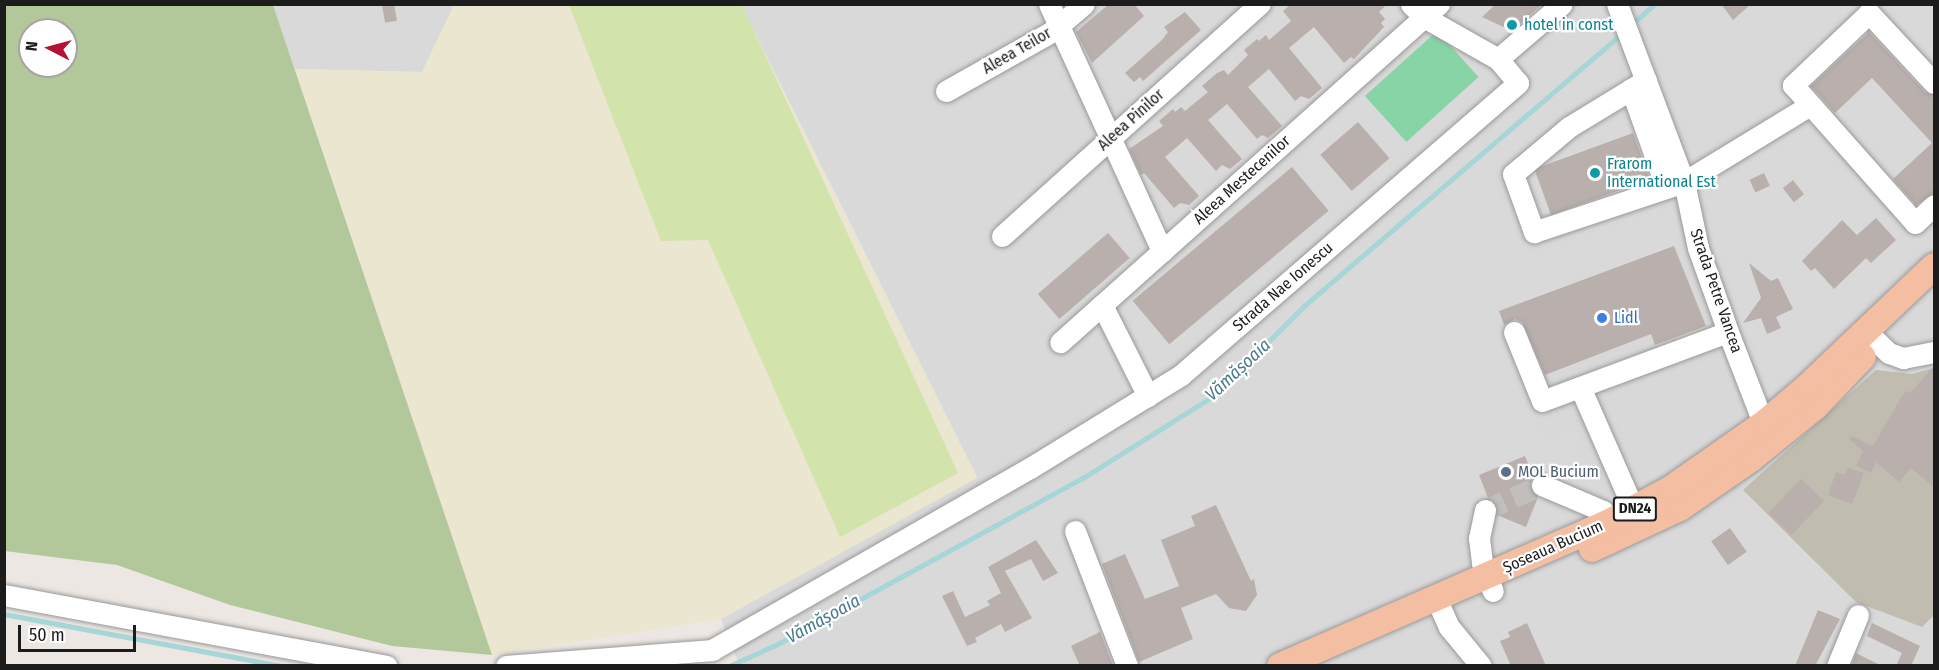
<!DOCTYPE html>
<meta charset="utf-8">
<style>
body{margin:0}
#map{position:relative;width:1939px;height:670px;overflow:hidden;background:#ece7e3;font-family:"Fira Sans Condensed",sans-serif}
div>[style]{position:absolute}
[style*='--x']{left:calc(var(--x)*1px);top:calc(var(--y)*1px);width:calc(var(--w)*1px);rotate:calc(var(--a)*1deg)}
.residential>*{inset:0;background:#dad9d9}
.construction>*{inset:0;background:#c0bcaf}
.farmland>*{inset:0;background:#eae6cf}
.grass>*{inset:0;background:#d3e3ac}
.forest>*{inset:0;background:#b2c89b}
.pitch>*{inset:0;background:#87d5a6;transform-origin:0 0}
.parking>*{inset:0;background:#d8d8d8}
.stream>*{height:4.5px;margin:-2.25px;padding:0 2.25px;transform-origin:2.25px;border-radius:2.25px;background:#a6d6d7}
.building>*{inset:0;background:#b9afac;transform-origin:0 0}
.minor-tunnel>*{height:21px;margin-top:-10.5px;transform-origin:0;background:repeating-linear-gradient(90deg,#c2bebb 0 21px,transparent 0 31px)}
.roads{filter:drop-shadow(0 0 2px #999) drop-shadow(0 0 2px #999)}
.minor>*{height:21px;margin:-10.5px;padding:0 10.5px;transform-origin:10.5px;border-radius:10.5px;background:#fff}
.major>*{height:26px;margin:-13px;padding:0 13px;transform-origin:13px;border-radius:13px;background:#f3bea1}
.dots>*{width:16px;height:16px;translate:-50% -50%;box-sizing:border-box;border:3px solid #fff;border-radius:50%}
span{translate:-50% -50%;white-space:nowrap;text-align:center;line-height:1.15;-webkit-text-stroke:4.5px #fff;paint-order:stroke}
.shield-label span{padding:2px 4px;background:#fff;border:2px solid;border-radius:4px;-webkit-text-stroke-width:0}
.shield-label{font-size:15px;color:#1c1c1c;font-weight:700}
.culture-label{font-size:16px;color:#0d838f}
.left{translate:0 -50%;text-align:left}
.street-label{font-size:16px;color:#1c1c1c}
.shop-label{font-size:16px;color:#366cbe}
.service-label{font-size:16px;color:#4e5e75}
.water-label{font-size:18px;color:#487a8c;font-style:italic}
.frame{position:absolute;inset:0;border:6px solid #1c1c1c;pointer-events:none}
.north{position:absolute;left:18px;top:18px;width:60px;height:60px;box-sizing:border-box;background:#fff;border:2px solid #a4a4a4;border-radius:50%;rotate:276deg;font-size:16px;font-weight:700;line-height:24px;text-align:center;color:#1c1c1c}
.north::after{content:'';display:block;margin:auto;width:21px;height:27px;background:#b61236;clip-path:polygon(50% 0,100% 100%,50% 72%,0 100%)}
.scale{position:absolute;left:18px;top:625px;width:118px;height:27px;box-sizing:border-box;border:3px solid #1c1c1c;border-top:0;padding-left:8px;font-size:18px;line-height:21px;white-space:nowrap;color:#1c1c1c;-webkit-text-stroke:4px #fff;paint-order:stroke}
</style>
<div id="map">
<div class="residential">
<div style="clip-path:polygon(273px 5px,454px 5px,422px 72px,295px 69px)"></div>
<div style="clip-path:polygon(741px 5px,1934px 5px,1934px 665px,740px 666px,721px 619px,977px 477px)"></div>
</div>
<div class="construction">
<div style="clip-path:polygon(1934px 368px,1934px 615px,1922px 627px,1856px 602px,1743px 490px,1876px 370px,1912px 374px)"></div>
</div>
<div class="farmland">
<div style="clip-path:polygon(454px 5px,741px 5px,977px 478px,721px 619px,492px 655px,295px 69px,422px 72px)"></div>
</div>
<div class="grass">
<div style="clip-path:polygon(569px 5px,742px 5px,958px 473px,840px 537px,708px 240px,661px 241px)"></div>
</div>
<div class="forest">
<div style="clip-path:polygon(evenodd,5px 4px,273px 5px,492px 655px,392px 646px,230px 605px,117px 565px,5px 551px,5px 4px,30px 30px,66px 30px,66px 66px,30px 66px,30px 30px)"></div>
</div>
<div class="pitch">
<div style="left:1437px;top:31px;width:62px;height:97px;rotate:48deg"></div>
</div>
<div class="parking">
<div style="clip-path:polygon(1706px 326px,1741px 418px,1732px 421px,1733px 428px,1703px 440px,1706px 451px,1614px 486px,1609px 475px,1595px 482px,1571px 428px,1545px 440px,1532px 408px,1539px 378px,1651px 334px,1656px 346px)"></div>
</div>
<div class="stream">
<div style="--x:1632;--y:24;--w:30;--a:-41"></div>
<div style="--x:4;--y:614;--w:282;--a:10.6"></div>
<div style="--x:729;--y:666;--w:54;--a:-24.2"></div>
<div style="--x:778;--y:644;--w:347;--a:-28.6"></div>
<div style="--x:1083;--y:478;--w:156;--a:-32.2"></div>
<div style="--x:1215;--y:395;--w:126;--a:-45"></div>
<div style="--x:1304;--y:306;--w:418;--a:-40.6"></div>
</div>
<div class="building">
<div style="left:394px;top:4px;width:17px;height:12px;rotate:80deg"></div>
<div style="clip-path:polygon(1109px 4px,1134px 4px,1144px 16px,1092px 63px,1076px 32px)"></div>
<div style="clip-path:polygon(1291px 4px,1387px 4px,1379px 12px,1385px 19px,1381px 23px,1384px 27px,1354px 59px,1351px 57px,1344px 63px,1314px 27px,1289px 48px,1322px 88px,1309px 99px,1301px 96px,1295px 101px,1269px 69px,1248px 87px,1282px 126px,1268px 138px,1262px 135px,1257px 139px,1227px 104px,1208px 120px,1242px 159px,1230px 169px,1222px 165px,1216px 171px,1187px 138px,1165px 157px,1199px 196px,1189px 205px,1180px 203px,1174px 208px,1144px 173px,1141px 175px,1129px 149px,1163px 126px,1159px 121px,1173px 109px,1175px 112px,1181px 107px,1185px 111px,1208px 92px,1202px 86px,1217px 73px,1224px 70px,1228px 75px,1248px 55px,1244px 50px,1257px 39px,1259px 41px,1266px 35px,1269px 40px,1291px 21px,1283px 11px)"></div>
<div style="clip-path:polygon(1496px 4px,1542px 4px,1512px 31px,1482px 17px)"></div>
<div style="clip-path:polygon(1721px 4px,1751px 4px,1733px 20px)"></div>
<div style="clip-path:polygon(1185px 12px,1201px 30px,1143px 81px,1140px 77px,1134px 82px,1125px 73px,1162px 40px,1168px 32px,1164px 27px)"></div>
<div style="clip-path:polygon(1869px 32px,1925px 92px,1935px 95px,1935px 193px,1916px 205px,1893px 179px,1932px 143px,1872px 78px,1835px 113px,1811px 86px)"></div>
<div style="left:1358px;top:122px;width:48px;height:50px;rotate:49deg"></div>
<div style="left:1633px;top:133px;width:49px;height:105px;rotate:70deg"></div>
<div style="left:1292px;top:167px;width:57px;height:208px;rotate:50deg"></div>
<div style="left:1764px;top:173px;width:14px;height:16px;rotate:65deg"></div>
<div style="left:1793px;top:180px;width:18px;height:13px;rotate:52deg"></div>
<div style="clip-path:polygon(1876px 218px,1896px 240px,1871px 263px,1866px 258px,1834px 289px,1815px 268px,1811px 271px,1802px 261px,1842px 220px,1857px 235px)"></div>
<div style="left:1108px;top:233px;width:33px;height:93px;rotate:49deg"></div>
<div style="clip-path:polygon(1674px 246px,1706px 326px,1655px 345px,1651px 334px,1545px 375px,1522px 322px,1515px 319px,1504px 325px,1499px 311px)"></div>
<div style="clip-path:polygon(1749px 263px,1771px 281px,1778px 278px,1793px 309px,1776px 317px,1781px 328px,1767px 334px,1761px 318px,1743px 323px,1761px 298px)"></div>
<div style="clip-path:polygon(1935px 365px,1935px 488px,1911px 468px,1899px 482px,1876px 462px,1871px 473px,1856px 466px,1863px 451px,1849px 439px,1851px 436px,1873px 446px,1905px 391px,1910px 393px)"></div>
<div style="clip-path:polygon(1525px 456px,1533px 476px,1529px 487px,1538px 497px,1526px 527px,1497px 515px,1497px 506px,1488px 498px,1479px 475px)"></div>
<div style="clip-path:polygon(1848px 468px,1864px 473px,1852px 504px,1828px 495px,1836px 472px,1845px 475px)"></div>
<div style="left:1801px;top:479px;width:32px;height:47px;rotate:44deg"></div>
<div style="clip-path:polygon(1216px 505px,1251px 581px,1254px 579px,1257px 595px,1246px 611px,1229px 608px,1216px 594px,1181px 608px,1193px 639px,1139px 662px,1102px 564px,1125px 554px,1145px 599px,1179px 586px,1161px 540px,1195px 526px,1191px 516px)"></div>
<div style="left:1730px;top:528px;width:29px;height:23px;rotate:55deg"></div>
<div style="clip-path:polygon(1036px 540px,1058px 573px,1043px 581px,1031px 559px,1005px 571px,1032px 618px,1005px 632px,1001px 624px,975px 638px,977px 642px,967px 646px,942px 596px,953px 591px,965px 617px,990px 605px,987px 601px,1001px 593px,988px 567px)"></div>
<div style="clip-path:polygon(1818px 610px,1840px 619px,1815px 666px,1795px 666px)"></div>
<div style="clip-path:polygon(1527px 623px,1546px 666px,1511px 666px,1500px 641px,1510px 637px,1508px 632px)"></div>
<div style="clip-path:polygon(1872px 623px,1920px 646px,1911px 666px,1896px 666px,1902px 653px,1867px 636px)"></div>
<div style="clip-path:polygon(1100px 632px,1113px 666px,1080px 666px,1071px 646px)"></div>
<div style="clip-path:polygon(1856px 653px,1882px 666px,1851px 666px)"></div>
</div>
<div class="minor-tunnel">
<div style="--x:1485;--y:510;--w:62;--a:-23.7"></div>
</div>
<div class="roads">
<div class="minor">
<div style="--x:1049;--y:4;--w:272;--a:65.4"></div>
<div style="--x:1411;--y:4;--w:18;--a:45"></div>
<div style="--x:1424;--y:17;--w:20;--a:-41"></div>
<div style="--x:1617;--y:4;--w:190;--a:69.4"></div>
<div style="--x:1684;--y:182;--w:67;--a:78"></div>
<div style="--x:1698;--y:248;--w:89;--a:70.3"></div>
<div style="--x:1728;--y:332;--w:86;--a:68.8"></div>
<div style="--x:1759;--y:412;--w:28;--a:52"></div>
<div style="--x:1498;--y:59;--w:84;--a:-40.7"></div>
<div style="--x:1646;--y:80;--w:90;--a:148.6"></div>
<div style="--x:1569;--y:127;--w:73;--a:140"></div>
<div style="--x:1513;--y:174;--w:62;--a:70.1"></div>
<div style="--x:1534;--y:232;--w:158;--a:-18.4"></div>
<div style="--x:1684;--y:182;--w:148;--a:-31.4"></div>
<div style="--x:1934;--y:83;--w:96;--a:-132.9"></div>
<div style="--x:1869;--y:13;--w:105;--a:136.5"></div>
<div style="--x:1793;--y:85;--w:184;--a:48.5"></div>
<div style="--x:1915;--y:223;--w:26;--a:-43"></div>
<div style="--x:1631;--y:89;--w:104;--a:70.3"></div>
<div style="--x:946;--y:91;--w:120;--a:-29.3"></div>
<div style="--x:1051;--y:32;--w:43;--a:-40.3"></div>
<div style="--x:1002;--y:236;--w:347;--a:-42"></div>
<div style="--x:1102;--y:305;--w:102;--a:63.2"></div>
<div style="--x:1866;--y:331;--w:32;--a:44"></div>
<div style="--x:1889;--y:353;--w:15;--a:20"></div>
<div style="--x:1903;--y:358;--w:32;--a:-11"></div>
<div style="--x:1514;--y:332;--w:74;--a:67.9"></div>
<div style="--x:1542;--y:401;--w:198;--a:-20.4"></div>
<div style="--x:1580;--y:387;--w:134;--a:66.3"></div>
<div style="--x:1542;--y:485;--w:66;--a:23.1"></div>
<div style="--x:1603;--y:511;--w:13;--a:67"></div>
<div style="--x:1485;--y:510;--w:29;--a:102"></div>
<div style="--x:1479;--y:538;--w:25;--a:83"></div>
<div style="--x:1482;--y:563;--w:30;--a:69"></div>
<div style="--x:1075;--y:531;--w:145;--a:68.9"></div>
<div style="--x:4;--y:595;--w:389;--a:10.5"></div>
<div style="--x:1436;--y:598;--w:32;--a:66"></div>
<div style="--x:1449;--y:627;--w:50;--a:50.6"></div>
<div style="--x:506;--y:666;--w:207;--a:-4.4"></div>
<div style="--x:712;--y:650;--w:366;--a:-29.8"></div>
<div style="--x:1030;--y:468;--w:177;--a:-31.6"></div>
<div style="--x:1181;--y:375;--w:446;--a:-40.9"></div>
<div style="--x:1518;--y:83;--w:31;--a:-130"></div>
<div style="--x:1498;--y:59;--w:85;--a:-150.4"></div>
<div style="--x:1424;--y:17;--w:488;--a:138.2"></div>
<div style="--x:1837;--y:666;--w:55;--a:-67.6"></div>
</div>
<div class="major">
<div style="--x:1592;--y:549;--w:97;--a:-25"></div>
<div style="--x:1680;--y:508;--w:86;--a:-34.6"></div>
<div style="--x:1751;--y:459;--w:82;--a:-39.1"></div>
<div style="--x:1815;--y:407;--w:69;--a:-46.2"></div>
<div style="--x:1280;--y:666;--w:358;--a:-23.6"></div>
<div style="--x:1608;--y:523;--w:73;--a:-28.7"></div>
<div style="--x:1672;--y:488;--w:115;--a:-35.1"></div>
<div style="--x:1766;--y:422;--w:54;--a:-40.5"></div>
<div style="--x:1807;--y:387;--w:175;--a:-43.6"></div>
</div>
</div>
<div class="dots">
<div style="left:1512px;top:25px;background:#0f9aa8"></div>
<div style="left:1595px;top:173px;background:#0f9aa8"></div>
<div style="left:1602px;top:318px;background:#3f7fe0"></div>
<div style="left:1506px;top:472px;background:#5c6f8a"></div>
</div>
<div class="shield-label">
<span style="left:1635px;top:509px">DN24</span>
</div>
<div class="culture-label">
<span class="left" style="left:1524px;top:25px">hotel in const</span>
<span class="left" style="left:1607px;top:173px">Frarom<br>International Est</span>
</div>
<div class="street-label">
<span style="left:1017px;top:51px;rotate:-30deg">Aleea Teilor</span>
<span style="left:1131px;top:120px;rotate:-42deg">Aleea Pinilor</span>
<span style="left:1242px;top:180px;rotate:-42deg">Aleea Mestecenilor</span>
<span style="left:1283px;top:287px;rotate:-41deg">Strada Nae Ionescu</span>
<span style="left:1716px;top:291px;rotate:71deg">Strada Petre Vancea</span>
<span style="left:1553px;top:547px;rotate:-24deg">Șoseaua Bucium</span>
</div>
<div class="shop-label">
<span class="left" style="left:1614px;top:318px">Lidl</span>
</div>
<div class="service-label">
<span class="left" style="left:1518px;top:472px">MOL Bucium</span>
</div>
<div class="water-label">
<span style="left:1238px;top:370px;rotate:-43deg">Vămășoaia</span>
<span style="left:823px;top:619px;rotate:-29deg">Vămășoaia</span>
</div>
<div class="frame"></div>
<div class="north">N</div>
<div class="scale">50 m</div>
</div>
